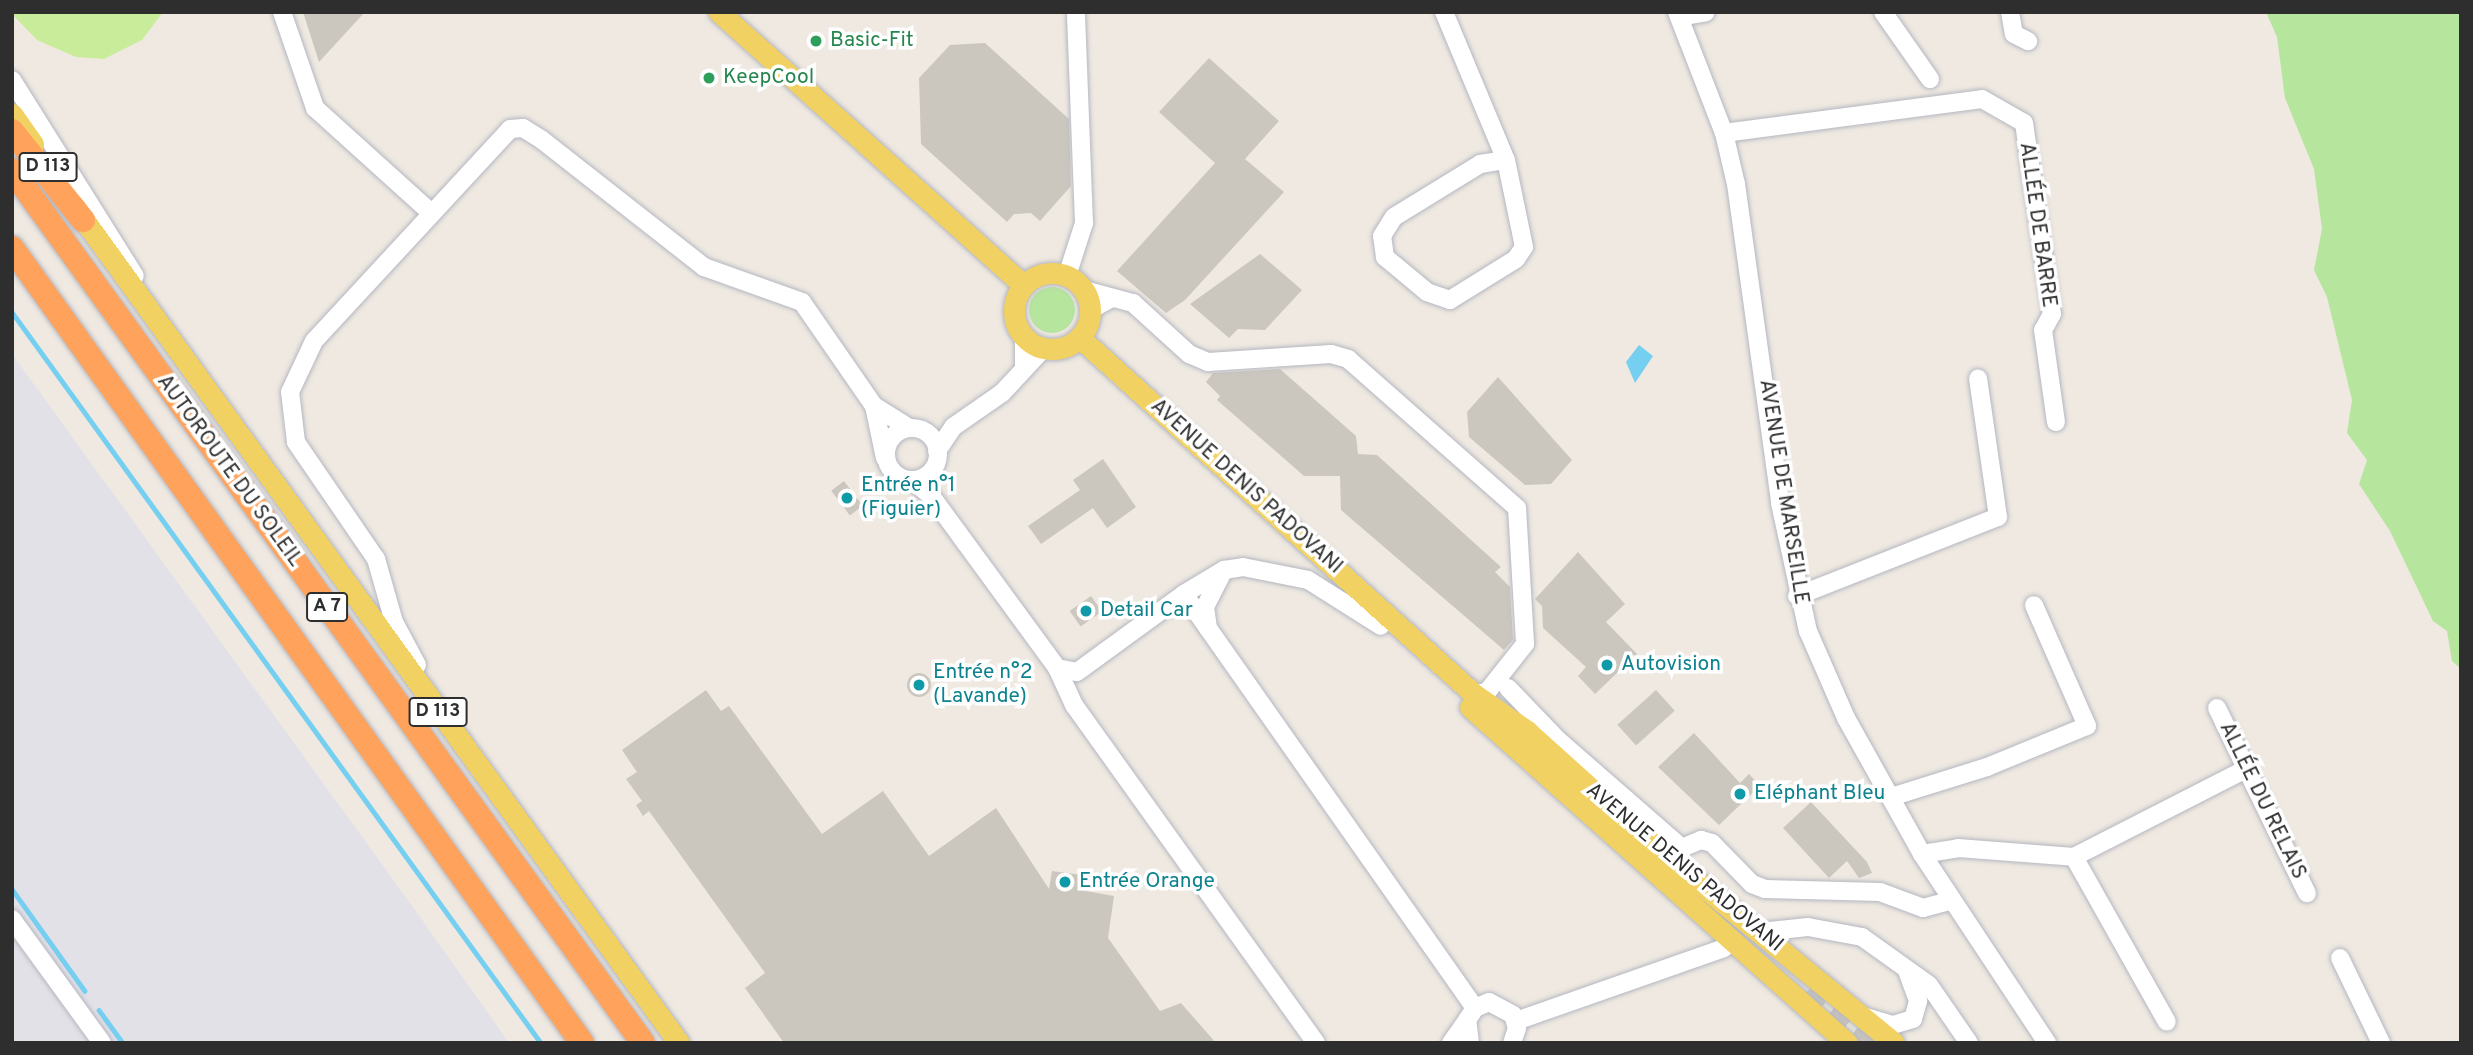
<!DOCTYPE html>
<meta charset="utf-8">
<style>
body{margin:0}
#map{position:relative;width:2473px;height:1055px;overflow:hidden;background:#efe9e1;font-family:Overpass,sans-serif}
div>[style]{position:absolute}
[style*='--x']{left:calc(var(--x)*1px);top:calc(var(--y)*1px);width:calc(var(--w)*1px);rotate:calc(var(--a)*1deg)}
.industrial>*{inset:0;background:#e3e1e8}
.green>*{inset:0;background:#b6e59e}
.round{border-radius:50%}
.pitch>*{inset:0;background:#c9ec9a}
.water>*{inset:0;background:#75cff0}
.stream>*{height:4.5px;margin:-2.25px;padding:0 2.25px;transform-origin:2.25px;border-radius:2.25px;background:#75cff0}
.building>*{inset:0;background:#cbc7bf;transform-origin:0 0}
.major-tunnel>*{height:21px;margin-top:-10.5px;transform-origin:0;background:repeating-linear-gradient(90deg,#c8c4bd 0 21px,transparent 0 31px)}
.roads{filter:drop-shadow(0 0 2px #b4b7c1) drop-shadow(0 0 2px #b4b7c1)}
.minor>*{height:18px;margin:-9px;padding:0 9px;transform-origin:9px;border-radius:9px;background:#fff}
.minor>.ring{margin:-9px;padding:0;box-sizing:content-box;background:none;border:18px solid #fff;border-radius:50%}
.major>*{height:21px;margin:-10.5px;padding:0 10.5px;transform-origin:10.5px;border-radius:10.5px;background:#f2d163}
.major>.ring{margin:-10.5px;padding:0;box-sizing:content-box;background:none;border:21px solid #f2d163;border-radius:50%}
.highway>*{height:24px;margin:-12px;padding:0 12px;transform-origin:12px;border-radius:12px;background:#ffa35c}
.dots>*{width:19px;height:19px;translate:-50% -50%;box-sizing:border-box;border:4px solid #fff;border-radius:50%}
span{translate:-50% -50%;white-space:nowrap;text-align:center;line-height:1.15;-webkit-text-stroke:7px #fff;paint-order:stroke}
.shield-label span{padding:2px 5px;background:#fff;border:2px solid;border-radius:5px;-webkit-text-stroke-width:0}
.shield-label{font-size:19px;color:#2e2e2e;font-weight:700}
.leisure-label{font-size:21px;color:#27864d}
.left{translate:0 -50%;text-align:left}
.street-label{font-size:21px;color:#2e2e2e}
.culture-label{font-size:21px;color:#0d838f}
.frame{position:absolute;inset:0;border:14px solid #2e2e2e;pointer-events:none}
</style>
<div id="map">
<div class="industrial">
<div style="clip-path:polygon(12px 354px,418px 914px,509px 1043px,12px 1043px)"></div>
</div>
<div class="green">
<div style="clip-path:polygon(2266px 12px,2461px 12px,2461px 669px,2452px 661px,2447px 631px,2433px 621px,2390px 531px,2359px 484px,2367px 460px,2347px 433px,2352px 400px,2327px 297px,2314px 270px,2322px 229px,2314px 169px,2285px 98px,2277px 37px)"></div>
<div class="round" style="left:1029px;top:287px;width:46px;height:46px"></div>
</div>
<div class="pitch">
<div style="clip-path:polygon(163px 12px,142px 40px,104px 59px,76px 57px,37px 40px,12px 14px)"></div>
</div>
<div class="water">
<div style="clip-path:polygon(1639px 345px,1653px 356px,1635px 383px,1626px 362px)"></div>
</div>
<div class="stream">
<div style="--x:12;--y:312;--w:902;--a:54.11"></div>
<div style="--x:12;--y:889;--w:125;--a:54.4"></div>
<div style="--x:99;--y:1010;--w:41;--a:54"></div>
</div>
<div class="building">
<div style="clip-path:polygon(303px 12px,365px 12px,319px 62px)"></div>
<div style="clip-path:polygon(985px 43px,1069px 119px,1071px 186px,1040px 221px,1031px 213px,1014px 214px,1007px 222px,921px 144px,919px 78px,950px 45px)"></div>
<div style="clip-path:polygon(1209px 58px,1279px 121px,1245px 159px,1284px 192px,1185px 300px,1166px 313px,1117px 271px,1215px 163px,1159px 112px)"></div>
<div style="clip-path:polygon(1260px 254px,1302px 290px,1265px 330px,1238px 329px,1229px 338px,1190px 304px)"></div>
<div style="clip-path:polygon(1280px 369px,1356px 436px,1358px 454px,1377px 455px,1501px 567px,1495px 572px,1510px 587px,1513px 640px,1504px 650px,1341px 510px,1340px 476px,1304px 476px,1217px 400px,1220px 396px,1206px 382px,1213px 373px)"></div>
<div style="clip-path:polygon(1498px 377px,1572px 460px,1551px 484px,1525px 485px,1469px 437px,1467px 412px)"></div>
<div style="clip-path:polygon(1103px 459px,1136px 507px,1107px 528px,1093px 508px,1041px 544px,1028px 526px,1080px 490px,1073px 480px)"></div>
<div style="left:844px;top:481px;width:31px;height:16px;rotate:53deg"></div>
<div style="clip-path:polygon(1578px 552px,1625px 604px,1606px 622px,1637px 654px,1595px 694px,1578px 676px,1586px 667px,1543px 628px,1542px 606px,1535px 599px)"></div>
<div style="left:1091px;top:596px;width:19px;height:26px;rotate:55deg"></div>
<div class="round" style="left:907px;top:673px;width:24px;height:24px"></div>
<div style="clip-path:polygon(706px 690px,721px 711px,729px 706px,822px 834px,883px 791px,929px 856px,996px 808px,1049px 889px,1052px 871px,1082px 875px,1080px 890px,1114px 896px,1108px 938px,1160px 1011px,1181px 1003px,1216px 1043px,784px 1043px,745px 988px,765px 973px,649px 811px,643px 816px,636px 805px,642px 801px,626px 779px,637px 772px,622px 750px)"></div>
<div style="left:1656px;top:690px;width:28px;height:52px;rotate:48deg"></div>
<div style="clip-path:polygon(1694px 733px,1740px 783px,1749px 774px,1760px 786px,1719px 825px,1658px 767px)"></div>
<div style="clip-path:polygon(1811px 802px,1867px 862px,1872px 873px,1859px 878px,1847px 861px,1829px 878px,1783px 828px)"></div>
</div>
<div class="major-tunnel">
<div style="--x:1808;--y:990;--w:82;--a:40.5"></div>
</div>
<div class="roads">
<div class="minor">
<div style="--x:282;--y:12;--w:102;--a:71"></div>
<div style="--x:315;--y:108;--w:154;--a:42.1"></div>
<div style="--x:1444;--y:12;--w:160;--a:67.3"></div>
<div style="--x:1506;--y:160;--w:89;--a:78.3"></div>
<div style="--x:1524;--y:247;--w:14;--a:124"></div>
<div style="--x:1516;--y:259;--w:78;--a:148.2"></div>
<div style="--x:1450;--y:300;--w:24;--a:-161"></div>
<div style="--x:1427;--y:292;--w:55;--a:-140.2"></div>
<div style="--x:1385;--y:257;--w:21;--a:-98"></div>
<div style="--x:1382;--y:236;--w:22;--a:-58"></div>
<div style="--x:1394;--y:217;--w:101;--a:-31.6"></div>
<div style="--x:1480;--y:164;--w:26;--a:-9"></div>
<div style="--x:1677;--y:12;--w:130;--a:68.8"></div>
<div style="--x:1724;--y:133;--w:52;--a:76.8"></div>
<div style="--x:1736;--y:184;--w:322;--a:82.1"></div>
<div style="--x:1780;--y:503;--w:131;--a:77.7"></div>
<div style="--x:1808;--y:631;--w:95;--a:66.4"></div>
<div style="--x:1846;--y:718;--w:156;--a:60.8"></div>
<div style="--x:1922;--y:854;--w:227;--a:56.5"></div>
<div style="--x:1883;--y:12;--w:82;--a:55"></div>
<div style="--x:2010;--y:12;--w:22;--a:80"></div>
<div style="--x:2014;--y:34;--w:16;--a:27"></div>
<div style="--x:1679;--y:17;--w:27;--a:-10"></div>
<div style="--x:12;--y:80;--w:231;--a:57.9"></div>
<div style="--x:1724;--y:133;--w:260;--a:-7.5"></div>
<div style="--x:1982;--y:99;--w:48;--a:29.7"></div>
<div style="--x:2024;--y:123;--w:193;--a:81.7"></div>
<div style="--x:2052;--y:314;--w:18;--a:119"></div>
<div style="--x:2043;--y:330;--w:93;--a:82"></div>
<div style="--x:1067;--y:276;--w:56;--a:-72.2"></div>
<div style="--x:1084;--y:223;--w:211;--a:-92.2"></div>
<div style="--x:1084;--y:290;--w:51;--a:14.9"></div>
<div style="--x:1133;--y:303;--w:76;--a:42.3"></div>
<div style="--x:1189;--y:354;--w:21;--a:23"></div>
<div style="--x:1208;--y:362;--w:123;--a:-3.7"></div>
<div style="--x:1331;--y:354;--w:18;--a:16"></div>
<div style="--x:1348;--y:359;--w:225;--a:41.4"></div>
<div style="--x:1517;--y:508;--w:136;--a:86.6"></div>
<div style="--x:1525;--y:644;--w:61;--a:128.4"></div>
<div style="--x:1487;--y:692;--w:13;--a:171"></div>
<div style="--x:1090;--y:310;--w:23;--a:-29"></div>
<div style="--x:1024;--y:365;--w:28;--a:-90"></div>
<div style="--x:874;--y:406;--w:53;--a:78.1"></div>
<div class="ring" style="left:886px;top:428px;width:34px;height:34px"></div>
<div style="--x:937;--y:451;--w:29;--a:-56"></div>
<div style="--x:953;--y:427;--w:60;--a:-34.8"></div>
<div style="--x:1002;--y:393;--w:62;--a:-47"></div>
<div style="--x:912;--y:480;--w:26;--a:40"></div>
<div style="--x:932;--y:497;--w:212;--a:53.8"></div>
<div style="--x:1057;--y:668;--w:41;--a:65.3"></div>
<div style="--x:1074;--y:705;--w:416;--a:54.4"></div>
<div style="--x:1184;--y:594;--w:506;--a:54.9"></div>
<div style="--x:1797;--y:596;--w:216;--a:-21.5"></div>
<div style="--x:1998;--y:517;--w:140;--a:-98.2"></div>
<div style="--x:1208;--y:628;--w:21;--a:-98"></div>
<div style="--x:1205;--y:607;--w:38;--a:-63"></div>
<div style="--x:417;--y:665;--w:49;--a:-118.1"></div>
<div style="--x:394;--y:622;--w:66;--a:-105.9"></div>
<div style="--x:376;--y:559;--w:142;--a:-124.4"></div>
<div style="--x:296;--y:442;--w:50;--a:-96.8"></div>
<div style="--x:290;--y:392;--w:56;--a:-64.8"></div>
<div style="--x:314;--y:341;--w:289;--a:-47.2"></div>
<div style="--x:510;--y:129;--w:13;--a:-4"></div>
<div style="--x:523;--y:128;--w:22;--a:32"></div>
<div style="--x:542;--y:140;--w:206;--a:38.1"></div>
<div style="--x:704;--y:267;--w:104;--a:19.7"></div>
<div style="--x:802;--y:302;--w:126;--a:55.3"></div>
<div style="--x:874;--y:406;--w:39;--a:32"></div>
<div style="--x:1057;--y:668;--w:20;--a:11"></div>
<div style="--x:1077;--y:672;--w:132;--a:-36.1"></div>
<div style="--x:1184;--y:594;--w:47;--a:-31"></div>
<div style="--x:1224;--y:570;--w:19;--a:-9"></div>
<div style="--x:1243;--y:567;--w:66;--a:11.3"></div>
<div style="--x:1308;--y:580;--w:86;--a:32.2"></div>
<div style="--x:1508;--y:688;--w:72;--a:46.1"></div>
<div style="--x:1558;--y:740;--w:164;--a:41.1"></div>
<div style="--x:2217;--y:708;--w:206;--a:64.1"></div>
<div style="--x:1891;--y:797;--w:101;--a:-17.4"></div>
<div style="--x:1987;--y:767;--w:108;--a:-22.3"></div>
<div style="--x:2087;--y:726;--w:132;--a:-113.7"></div>
<div style="--x:1682;--y:848;--w:21;--a:-23"></div>
<div style="--x:1701;--y:840;--w:11;--a:15"></div>
<div style="--x:1712;--y:843;--w:57;--a:45.7"></div>
<div style="--x:1752;--y:884;--w:14;--a:21"></div>
<div style="--x:1765;--y:889;--w:115;--a:1.5"></div>
<div style="--x:1880;--y:892;--w:46;--a:20.4"></div>
<div style="--x:1923;--y:908;--w:30;--a:-15"></div>
<div style="--x:1922;--y:854;--w:36;--a:-9"></div>
<div style="--x:1958;--y:848;--w:116;--a:4.4"></div>
<div style="--x:2074;--y:857;--w:193;--a:-27.1"></div>
<div style="--x:2074;--y:857;--w:189;--a:60.6"></div>
<div style="--x:12;--y:919;--w:153;--a:54"></div>
<div style="--x:1770;--y:931;--w:38;--a:-6"></div>
<div style="--x:1808;--y:927;--w:55;--a:10.5"></div>
<div style="--x:1862;--y:937;--w:82;--a:35.6"></div>
<div style="--x:1929;--y:985;--w:70;--a:55.4"></div>
<div style="--x:2340;--y:958;--w:94;--a:64.2"></div>
<div style="--x:1866;--y:1017;--w:28;--a:17"></div>
<div style="--x:1893;--y:1025;--w:21;--a:-17"></div>
<div style="--x:1913;--y:1019;--w:19;--a:-74"></div>
<div style="--x:1918;--y:1001;--w:33;--a:-110"></div>
<div style="--x:1516;--y:1021;--w:220;--a:-19.3"></div>
<div style="--x:1451;--y:1043;--w:28;--a:-55"></div>
<div style="--x:1470;--y:1043;--w:23;--a:-97"></div>
<div style="--x:1467;--y:1020;--w:14;--a:-56"></div>
<div style="--x:1475;--y:1008;--w:15;--a:-23"></div>
<div style="--x:1489;--y:1002;--w:27;--a:28"></div>
<div style="--x:1513;--y:1015;--w:14;--a:73"></div>
<div style="--x:1517;--y:1028;--w:16;--a:108"></div>
</div>
<div class="major">
<div style="--x:719;--y:12;--w:409;--a:41.9"></div>
<div style="--x:12;--y:114;--w:37;--a:55"></div>
<div style="--x:74;--y:206;--w:1033;--a:54.14"></div>
<div class="ring" style="left:1014px;top:273px;width:55px;height:55px"></div>
<div style="--x:1079;--y:337;--w:532;--a:42.11"></div>
<div style="--x:1474;--y:694;--w:65;--a:34.9"></div>
<div style="--x:1527;--y:731;--w:188;--a:42"></div>
<div style="--x:1667;--y:857;--w:293;--a:39.3"></div>
<div style="--x:1470;--y:707;--w:505;--a:41.71"></div>
</div>
<div class="highway">
<div style="--x:12;--y:131;--w:114;--a:51.4"></div>
<div style="--x:12;--y:170;--w:1077;--a:54.14"></div>
<div style="--x:12;--y:248;--w:978;--a:54.36"></div>
</div>
</div>
<div class="dots">
<div style="left:816px;top:41px;background:#2e9e5b"></div>
<div style="left:709px;top:78px;background:#2e9e5b"></div>
<div style="left:847px;top:498px;background:#0f9aa8"></div>
<div style="left:1086px;top:611px;background:#0f9aa8"></div>
<div style="left:1607px;top:665px;background:#0f9aa8"></div>
<div style="left:919px;top:685px;background:#0f9aa8"></div>
<div style="left:1740px;top:794px;background:#0f9aa8"></div>
<div style="left:1065px;top:882px;background:#0f9aa8"></div>
</div>
<div class="shield-label">
<span style="left:48px;top:167px">D 113</span>
<span style="left:327px;top:607px">A 7</span>
<span style="left:438px;top:712px">D 113</span>
</div>
<div class="leisure-label">
<span class="left" style="left:830px;top:41px">Basic-Fit</span>
<span class="left" style="left:723px;top:78px">KeepCool</span>
</div>
<div class="street-label">
<span style="left:2037px;top:225px;rotate:82deg">ALLÉE DE BARRE</span>
<span style="left:229px;top:471px;rotate:54deg">AUTOROUTE DU SOLEIL</span>
<span style="left:1246px;top:487px;rotate:42deg">AVENUE DENIS PADOVANI</span>
<span style="left:1783px;top:492px;rotate:81deg">AVENUE DE MARSEILLE</span>
<span style="left:2262px;top:801px;rotate:64deg">ALLÉE DU RELAIS</span>
<span style="left:1684px;top:868px;rotate:40deg">AVENUE DENIS PADOVANI</span>
</div>
<div class="culture-label">
<span class="left" style="left:861px;top:498px">Entrée n°1<br>(Figuier)</span>
<span class="left" style="left:1100px;top:611px">Detail Car</span>
<span class="left" style="left:1621px;top:665px">Autovision</span>
<span class="left" style="left:933px;top:685px">Entrée n°2<br>(Lavande)</span>
<span class="left" style="left:1754px;top:794px">Eléphant Bleu</span>
<span class="left" style="left:1079px;top:882px">Entrée Orange</span>
</div>
<div class="frame"></div>
</div>
